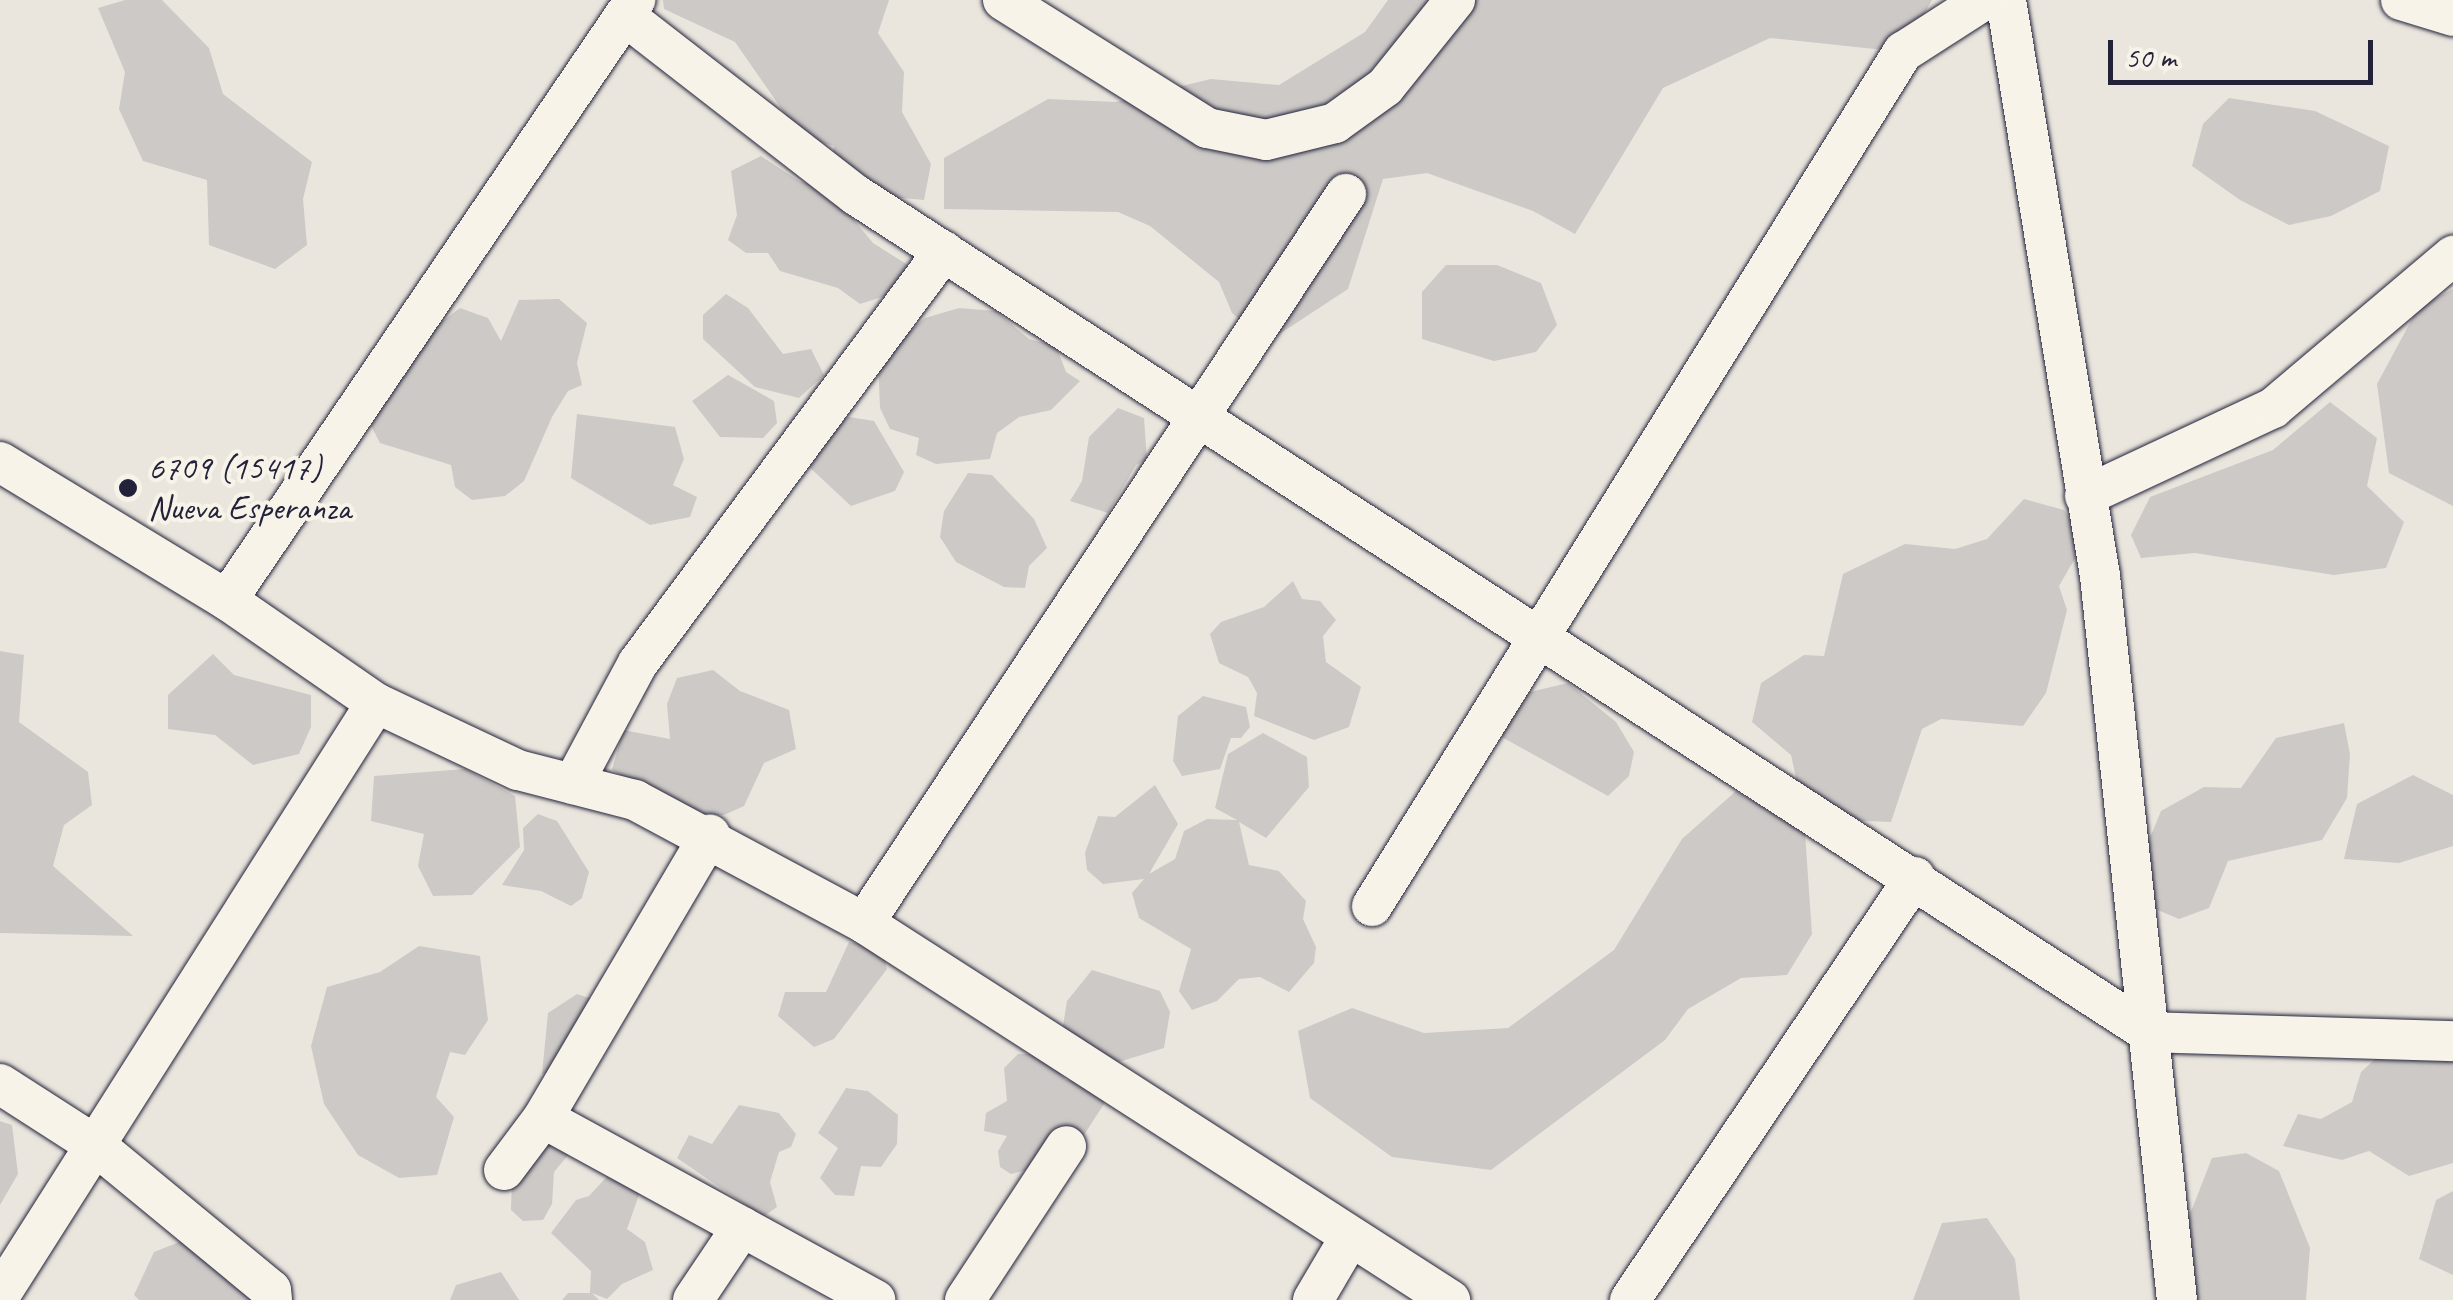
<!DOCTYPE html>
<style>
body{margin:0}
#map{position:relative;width:2453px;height:1300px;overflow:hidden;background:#eae6de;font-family:Caveat,sans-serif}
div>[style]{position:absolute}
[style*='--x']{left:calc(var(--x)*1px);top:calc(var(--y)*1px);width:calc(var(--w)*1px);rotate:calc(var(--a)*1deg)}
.green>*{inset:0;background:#cdc9c6}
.roads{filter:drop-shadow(0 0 2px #22223b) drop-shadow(0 0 2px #22223b)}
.minor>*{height:40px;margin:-20px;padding:0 20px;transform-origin:20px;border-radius:20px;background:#f7f3e8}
.dots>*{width:28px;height:28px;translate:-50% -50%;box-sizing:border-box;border:5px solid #f7f3e8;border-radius:50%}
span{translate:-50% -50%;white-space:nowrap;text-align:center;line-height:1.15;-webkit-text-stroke:8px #f7f3e8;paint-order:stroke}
.poi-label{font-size:35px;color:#22223b}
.left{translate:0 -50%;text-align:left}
.scale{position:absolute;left:2108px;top:40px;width:265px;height:45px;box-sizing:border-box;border:5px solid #22223b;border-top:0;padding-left:12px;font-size:30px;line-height:35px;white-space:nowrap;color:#22223b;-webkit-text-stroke:8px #f7f3e8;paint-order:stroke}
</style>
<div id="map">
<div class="green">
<div style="clip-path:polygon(125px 0,162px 0,209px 48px,223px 94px,312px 162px,303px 199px,307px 245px,275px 269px,209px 245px,207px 180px,143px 161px,119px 109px,125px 72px,98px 8px)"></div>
<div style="clip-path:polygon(663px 0,889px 0,878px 33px,904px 72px,902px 112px,931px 164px,924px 200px,882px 196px,832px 158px,834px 146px,801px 137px,735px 42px,664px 9px)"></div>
<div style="clip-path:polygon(1388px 0,1932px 0,1903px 52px,1770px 38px,1663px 88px,1575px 234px,1533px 211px,1427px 173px,1383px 179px,1348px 289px,1266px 343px,1232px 313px,1219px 282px,1150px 226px,1118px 212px,944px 209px,944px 158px,1048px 99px,1116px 102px,1211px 79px,1279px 85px,1365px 32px)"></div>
<div style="clip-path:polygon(2229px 98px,2315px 111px,2389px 146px,2380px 191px,2331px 216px,2289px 225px,2240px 200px,2192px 166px,2203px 124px)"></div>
<div style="clip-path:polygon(761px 156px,799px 181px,831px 192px,873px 243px,911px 267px,904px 290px,860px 304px,838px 288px,780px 271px,768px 253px,746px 253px,728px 240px,737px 215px,731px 171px)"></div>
<div style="clip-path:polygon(1446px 265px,1497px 265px,1541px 283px,1557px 325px,1536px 352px,1494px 361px,1422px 339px,1422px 292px)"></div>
<div style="clip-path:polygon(2453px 289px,2453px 506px,2389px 473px,2377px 384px,2418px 308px)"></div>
<div style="clip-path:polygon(726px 294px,748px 308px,783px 354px,811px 349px,824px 375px,799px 398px,755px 387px,703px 339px,703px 315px)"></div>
<div style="clip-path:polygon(559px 299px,587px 323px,577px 363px,582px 385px,568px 391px,552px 417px,524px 481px,505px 496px,472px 500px,455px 487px,451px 465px,380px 443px,366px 416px,418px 340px,460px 308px,488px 318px,501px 341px,519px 300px)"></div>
<div style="clip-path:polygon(959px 308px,996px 311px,1029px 339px,1056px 346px,1066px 372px,1080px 381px,1051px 410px,1019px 417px,997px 433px,990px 459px,936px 464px,916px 455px,919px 438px,890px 429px,880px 408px,878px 359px,925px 318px)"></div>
<div style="clip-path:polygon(728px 375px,774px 401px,777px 423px,763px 438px,720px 437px,692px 401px)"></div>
<div style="clip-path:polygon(2330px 402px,2377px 438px,2367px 486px,2404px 522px,2386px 568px,2334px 575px,2195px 553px,2141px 558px,2131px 535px,2150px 497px,2273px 450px)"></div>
<div style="clip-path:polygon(1118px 408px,1144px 418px,1147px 460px,1136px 465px,1108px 513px,1070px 501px,1082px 481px,1089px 437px)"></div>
<div style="clip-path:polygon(577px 414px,675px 427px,684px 459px,673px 485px,697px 497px,690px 517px,650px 525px,571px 478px)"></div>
<div style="clip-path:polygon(849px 417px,874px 421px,904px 472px,895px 491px,851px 506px,806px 464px,828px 428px)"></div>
<div style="clip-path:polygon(968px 473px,992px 475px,1034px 519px,1047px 548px,1029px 566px,1025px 588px,1004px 587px,956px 562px,940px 537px,944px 511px)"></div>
<div style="clip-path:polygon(2024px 499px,2064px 510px,2085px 541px,2059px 586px,2067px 610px,2046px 693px,2023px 726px,1941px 719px,1922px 729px,1891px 822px,1838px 820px,1798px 787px,1791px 755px,1752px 722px,1761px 683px,1804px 655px,1824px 656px,1843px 574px,1905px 544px,1955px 549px,1987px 539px)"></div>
<div style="clip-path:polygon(1293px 581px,1302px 599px,1320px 601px,1336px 620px,1323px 636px,1326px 662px,1361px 687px,1349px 727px,1314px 740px,1254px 716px,1257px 693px,1248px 677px,1219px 663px,1210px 634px,1221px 622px,1264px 607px)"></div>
<div style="clip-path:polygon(0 651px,24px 655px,19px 722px,88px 772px,92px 805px,64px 825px,53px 866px,133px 936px,0 933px)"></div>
<div style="clip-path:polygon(213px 654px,234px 675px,311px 695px,311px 727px,299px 754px,253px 765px,215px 735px,168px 729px,168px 695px)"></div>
<div style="clip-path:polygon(713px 670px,740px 691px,789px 710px,796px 749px,764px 763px,744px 806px,724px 815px,696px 815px,612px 770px,623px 730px,670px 739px,667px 704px,677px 678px)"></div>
<div style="clip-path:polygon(1568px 683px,1616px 722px,1634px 752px,1629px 776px,1608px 796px,1500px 736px,1530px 692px)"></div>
<div style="clip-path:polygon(1203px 696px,1246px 707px,1250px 727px,1241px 738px,1231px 738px,1220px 769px,1182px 776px,1173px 761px,1178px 716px)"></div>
<div style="clip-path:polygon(2344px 723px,2350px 754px,2347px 798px,2322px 840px,2228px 861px,2209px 908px,2179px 919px,2146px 905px,2143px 855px,2161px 811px,2204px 787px,2241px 788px,2276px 738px)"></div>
<div style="clip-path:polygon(1263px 733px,1307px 757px,1309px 787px,1266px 838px,1239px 822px,1249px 865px,1279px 871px,1306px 901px,1303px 919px,1316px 947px,1314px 963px,1289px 992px,1260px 977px,1239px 979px,1217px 1001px,1192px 1010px,1179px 991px,1191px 949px,1139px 918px,1132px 893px,1144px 879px,1103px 884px,1087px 870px,1085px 853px,1098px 816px,1115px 817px,1155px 785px,1178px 824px,1149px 874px,1175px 859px,1184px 831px,1207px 819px,1237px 820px,1215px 808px,1228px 754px)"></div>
<div style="clip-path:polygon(465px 769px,515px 796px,520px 847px,472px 895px,433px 896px,418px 866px,424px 834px,371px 821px,374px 776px)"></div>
<div style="clip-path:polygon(2413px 775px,2453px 795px,2453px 846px,2399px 863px,2344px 859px,2357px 804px)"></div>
<div style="clip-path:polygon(1736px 791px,1805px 833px,1812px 934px,1787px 975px,1741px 978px,1688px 1009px,1665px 1040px,1491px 1170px,1392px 1157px,1310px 1098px,1298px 1031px,1352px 1008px,1424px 1033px,1508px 1028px,1614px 950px,1682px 839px)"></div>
<div style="clip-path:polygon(538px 814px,557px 821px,589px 872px,582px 898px,571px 906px,541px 891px,502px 885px,524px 850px,523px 828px)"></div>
<div style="clip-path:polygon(849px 942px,882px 949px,887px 969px,834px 1039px,814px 1047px,778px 1016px,785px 992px,826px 992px)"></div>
<div style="clip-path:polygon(419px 946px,480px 956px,488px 1020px,465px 1055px,450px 1052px,436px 1097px,454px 1117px,437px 1175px,399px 1178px,358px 1155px,324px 1104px,311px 1046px,327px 987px,380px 972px)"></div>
<div style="clip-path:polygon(1092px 970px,1160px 991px,1170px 1012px,1164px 1048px,1109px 1065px,1084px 1056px,1063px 1026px,1067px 1001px)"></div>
<div style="clip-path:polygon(577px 994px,592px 999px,570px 1066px,542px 1074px,548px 1013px)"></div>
<div style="clip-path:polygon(2386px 1049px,2453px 1049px,2453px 1163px,2409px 1176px,2369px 1151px,2342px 1160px,2283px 1146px,2298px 1114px,2321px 1119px,2352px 1102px,2361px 1072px)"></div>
<div style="clip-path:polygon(1018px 1054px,1044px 1054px,1066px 1080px,1100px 1084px,1104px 1104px,1082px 1138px,1038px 1167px,1011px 1174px,1000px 1167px,998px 1151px,1007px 1136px,984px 1131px,986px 1113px,1007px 1101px,1004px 1068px)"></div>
<div style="clip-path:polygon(846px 1088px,868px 1091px,898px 1115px,897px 1144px,881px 1167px,861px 1166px,854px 1196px,835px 1195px,820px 1178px,838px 1148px,818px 1133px)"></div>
<div style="clip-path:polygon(739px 1105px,779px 1113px,796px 1134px,791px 1147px,779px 1152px,770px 1182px,777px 1207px,763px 1217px,677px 1158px,689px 1135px,712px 1144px)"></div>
<div style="clip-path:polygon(0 1121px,12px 1125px,18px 1174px,0 1205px)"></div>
<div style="clip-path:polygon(543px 1134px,569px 1154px,554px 1172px,552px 1204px,543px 1220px,523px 1221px,511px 1210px,512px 1176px)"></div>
<div style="clip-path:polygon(2246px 1153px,2279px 1171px,2310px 1248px,2306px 1300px,2192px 1300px,2185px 1227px,2212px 1158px)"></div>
<div style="clip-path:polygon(613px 1170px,640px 1192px,627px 1229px,645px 1242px,653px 1270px,622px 1284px,607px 1299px,592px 1293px,599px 1300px,562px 1300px,568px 1293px,590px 1293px,591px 1271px,551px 1233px,576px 1200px,589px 1196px)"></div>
<div style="clip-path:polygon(2453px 1191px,2453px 1275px,2419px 1259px,2436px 1200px)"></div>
<div style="clip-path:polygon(1987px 1218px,2015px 1259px,2020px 1300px,1913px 1300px,1942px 1223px)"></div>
<div style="clip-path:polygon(187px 1239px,254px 1300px,139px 1300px,134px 1295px,154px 1252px)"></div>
<div style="clip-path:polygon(501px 1272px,519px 1300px,450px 1300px,456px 1285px)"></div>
</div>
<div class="roads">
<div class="minor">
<div style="--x:1003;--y:0;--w:241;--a:32.1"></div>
<div style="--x:1207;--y:128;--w:60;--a:11.5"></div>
<div style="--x:1266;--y:140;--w:71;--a:-13.8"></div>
<div style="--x:1335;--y:123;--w:62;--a:-35.8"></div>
<div style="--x:1385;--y:87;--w:112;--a:-51.2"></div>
<div style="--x:2006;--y:0;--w:584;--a:80.73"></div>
<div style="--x:2100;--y:576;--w:728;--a:83.93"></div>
<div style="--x:2401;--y:0;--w:54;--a:17.1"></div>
<div style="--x:625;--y:16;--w:292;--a:37.8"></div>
<div style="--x:856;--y:195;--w:1539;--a:32.94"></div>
<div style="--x:2148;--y:1032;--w:305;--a:1.7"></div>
<div style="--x:0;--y:462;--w:266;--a:31.3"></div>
<div style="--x:227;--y:600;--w:181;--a:34.7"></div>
<div style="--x:376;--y:703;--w:157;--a:25.3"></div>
<div style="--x:518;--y:770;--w:121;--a:14.4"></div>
<div style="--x:635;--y:800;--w:260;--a:28.2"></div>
<div style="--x:864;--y:923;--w:697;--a:32.75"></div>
<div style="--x:2085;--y:496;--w:208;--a:-25.1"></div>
<div style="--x:2273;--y:408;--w:236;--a:-40.2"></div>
<div style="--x:227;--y:600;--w:726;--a:-55.78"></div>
<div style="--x:573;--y:784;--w:137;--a:-61.8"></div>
<div style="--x:638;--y:663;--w:513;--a:-53.4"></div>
<div style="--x:1372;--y:906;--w:1006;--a:-58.13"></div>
<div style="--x:1903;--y:52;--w:96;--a:-32.7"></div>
<div style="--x:864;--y:923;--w:874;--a:-56.53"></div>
<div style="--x:0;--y:1084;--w:113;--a:32.7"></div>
<div style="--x:95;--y:1145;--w:228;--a:39.5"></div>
<div style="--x:271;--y:1290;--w:10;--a:84"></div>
<div style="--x:543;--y:1118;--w:379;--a:28.7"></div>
<div style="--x:504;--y:1170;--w:65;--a:-53.1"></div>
<div style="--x:543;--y:1118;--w:329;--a:-59.5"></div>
<div style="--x:0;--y:1295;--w:701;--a:-57.58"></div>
<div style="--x:693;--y:1300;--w:88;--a:-56.1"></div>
<div style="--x:965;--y:1300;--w:184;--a:-56.7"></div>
<div style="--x:1313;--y:1300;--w:71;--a:-59.5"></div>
<div style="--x:1630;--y:1300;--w:510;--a:-56.03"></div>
</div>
</div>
<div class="dots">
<div style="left:128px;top:488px;background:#22223b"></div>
</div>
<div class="poi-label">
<span class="left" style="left:148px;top:488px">6709 (15417)<br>Nueva Esperanza</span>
</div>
<div class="scale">50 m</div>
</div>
